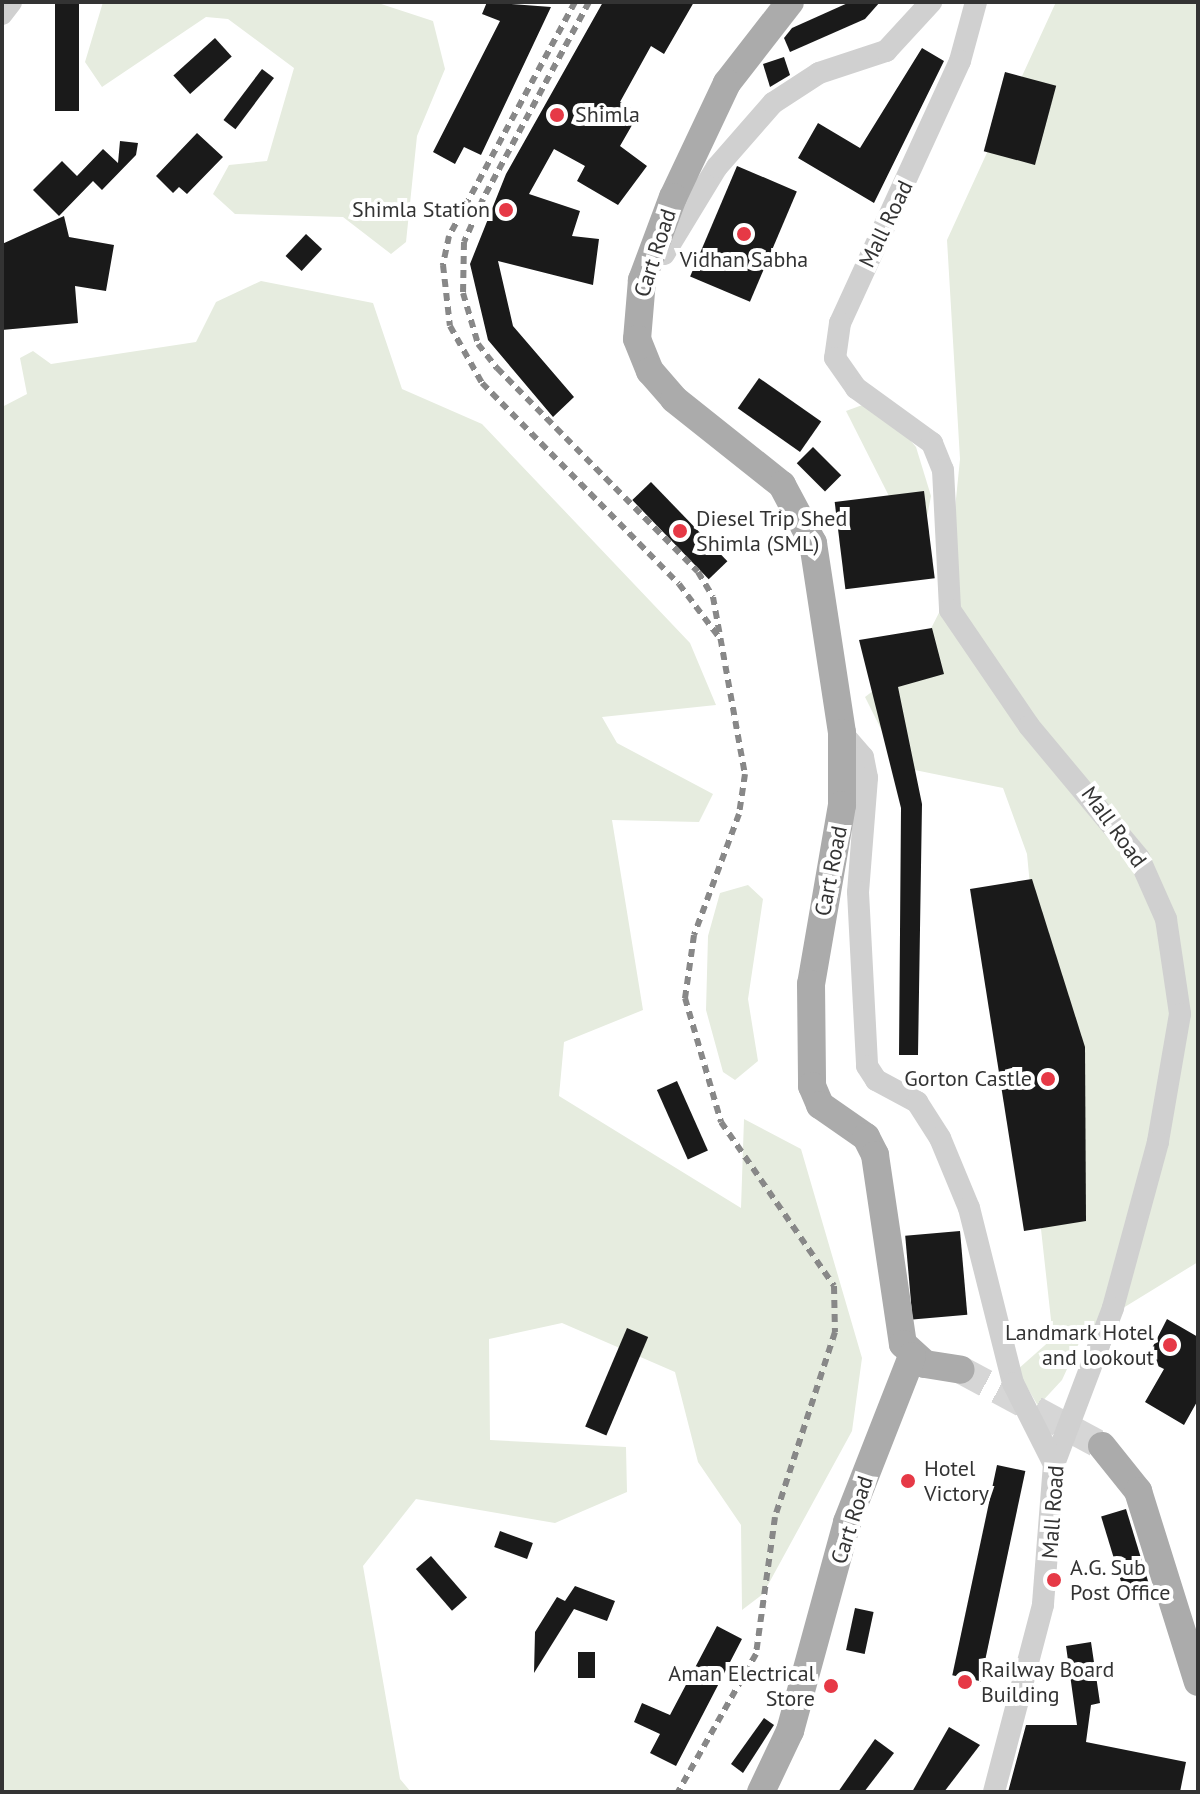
<!DOCTYPE html>
<style>
body{margin:0}
#map{position:relative;width:1200px;height:1794px;overflow:hidden;background:#fff;font-family:"PT Sans",sans-serif}
div>[style]{position:absolute}
[style*='--x']{left:calc(var(--x)*1px);top:calc(var(--y)*1px);width:calc(var(--w)*1px);rotate:calc(var(--a)*1deg)}
.green>*{inset:0;background:#e6ecdf}
.building>*{inset:0;background:#1a1a1a;transform-origin:0 0}
.major-tunnel>*{height:28px;margin-top:-14px;transform-origin:0;background:repeating-linear-gradient(90deg,#d6d6d6 0 28px,transparent 0 42px)}
.minor>*{height:22px;margin:-11px;padding:0 11px;transform-origin:11px;border-radius:11px;background:#d0d0d0}
.major>*{height:28px;margin:-14px;padding:0 14px;transform-origin:14px;border-radius:14px;background:#ababab}
.rail>*{height:6px;margin-top:-3px;transform-origin:0;background:repeating-linear-gradient(90deg,#888 0 8px,transparent 0 14px)}
.dots>*{width:22px;height:22px;translate:-50% -50%;box-sizing:border-box;border:4px solid #fff;border-radius:50%}
span{translate:-50% -50%;white-space:nowrap;text-align:center;line-height:1.15;-webkit-text-stroke:8px #fff;paint-order:stroke}
.poi-label{font-size:22px;color:#333}
.left{translate:0 -50%;text-align:left}
.right{translate:-100% -50%;text-align:right}
.street-label{font-size:22px;color:#333}
.frame{position:absolute;inset:0;border:4px solid #333;pointer-events:none}
</style>
<div id="map">
<div class="green">
<div style="clip-path:polygon(103px 2px,375px 2px,433px 21px,445px 69px,417px 136px,406px 242px,391px 254px,343px 217px,235px 214px,213px 194px,229px 165px,267px 161px,294px 68px,228px 19px,206px 17px,102px 87px,85px 62px)"></div>
<div style="clip-path:polygon(1056px 2px,1198px 2px,1198px 1262px,1084px 1332px,1062px 1380px,1038px 1406px,1017px 1370px,1053px 1338px,1039px 1211px,1041px 1001px,1027px 854px,1003px 788px,900px 767px,865px 697px,916px 658px,946px 599px,960px 459px,947px 240px)"></div>
<div style="clip-path:polygon(261px 281px,373px 303px,402px 389px,482px 424px,690px 643px,716px 705px,602px 717px,617px 743px,713px 794px,699px 822px,612px 820px,643px 1010px,564px 1042px,559px 1096px,741px 1208px,744px 1119px,801px 1149px,862px 1358px,852px 1431px,763px 1594px,742px 1610px,741px 1525px,698px 1462px,675px 1372px,562px 1323px,489px 1339px,490px 1440px,626px 1447px,627px 1492px,555px 1523px,416px 1499px,363px 1566px,400px 1779px,411px 1792px,2px 1792px,2px 407px,27px 394px,20px 358px,33px 351px,51px 364px,196px 342px,216px 302px)"></div>
<div style="clip-path:polygon(876px 400px,916px 447px,931px 496px,922px 543px,892px 502px,846px 411px)"></div>
<div style="clip-path:polygon(748px 885px,763px 899px,748px 999px,758px 1061px,735px 1080px,723px 1072px,706px 1010px,708px 936px,720px 893px)"></div>
</div>
<div class="building">
<div style="left:55px;top:2px;width:24px;height:109px"></div>
<div style="clip-path:polygon(487px 2px,551px 7px,481px 155px,464px 147px,455px 164px,433px 152px,500px 21px,482px 14px)"></div>
<div style="clip-path:polygon(603px 2px,694px 2px,664px 54px,651px 46px,620px 102px,639px 113px,620px 146px,647px 166px,618px 205px,577px 181px,585px 166px,554px 149px,529px 194px,580px 211px,572px 236px,599px 239px,593px 285px,498px 261px,513px 326px,574px 397px,553px 417px,488px 340px,470px 264px,506px 174px)"></div>
<div style="clip-path:polygon(850px 2px,880px 2px,865px 19px,790px 52px,784px 38px,792px 28px)"></div>
<div style="left:215px;top:38px;width:25px;height:56px;rotate:48deg"></div>
<div style="clip-path:polygon(922px 48px,944px 61px,874px 203px,798px 158px,818px 123px,860px 148px)"></div>
<div style="clip-path:polygon(784px 57px,790px 75px,770px 87px,763px 64px)"></div>
<div style="left:262px;top:69px;width:15px;height:64px;rotate:37deg"></div>
<div style="left:1005px;top:72px;width:53px;height:82px;rotate:15deg"></div>
<div style="clip-path:polygon(197px 133px,223px 157px,187px 194px,179px 187px,173px 193px,156px 176px)"></div>
<div style="clip-path:polygon(120px 141px,138px 143px,136px 155px,102px 190px,93px 181px,59px 216px,33px 190px,62px 161px,77px 176px,103px 149px,118px 163px)"></div>
<div style="left:737px;top:166px;width:65px;height:120px;rotate:23deg"></div>
<div style="clip-path:polygon(64px 216px,69px 237px,114px 245px,106px 291px,75px 286px,78px 323px,2px 330px,2px 244px)"></div>
<div style="left:306px;top:234px;width:22px;height:30px;rotate:43deg"></div>
<div style="left:759px;top:378px;width:76px;height:37px;rotate:35deg"></div>
<div style="left:813px;top:447px;width:40px;height:23px;rotate:45deg"></div>
<div style="left:651px;top:482px;width:110px;height:26px;rotate:46deg"></div>
<div style="left:924px;top:491px;width:88px;height:90px;rotate:83deg"></div>
<div style="clip-path:polygon(932px 628px,944px 674px,898px 687px,922px 804px,918px 1055px,899px 1055px,901px 808px,859px 640px)"></div>
<div style="clip-path:polygon(1032px 879px,1085px 1047px,1086px 1221px,1024px 1231px,970px 889px)"></div>
<div style="left:677px;top:1081px;width:76px;height:22px;rotate:66deg"></div>
<div style="left:960px;top:1231px;width:84px;height:55px;rotate:85deg"></div>
<div style="clip-path:polygon(1167px 1319px,1198px 1337px,1198px 1400px,1184px 1425px,1145px 1402px,1164px 1369px,1146px 1360px)"></div>
<div style="left:627px;top:1328px;width:23px;height:107px;rotate:23deg"></div>
<div style="left:997px;top:1465px;width:29px;height:215px;rotate:12deg"></div>
<div style="left:1126px;top:1509px;width:77px;height:26px;rotate:73deg"></div>
<div style="left:500px;top:1531px;width:35px;height:17px;rotate:20deg"></div>
<div style="left:431px;top:1556px;width:55px;height:20px;rotate:49deg"></div>
<div style="clip-path:polygon(575px 1586px,615px 1601px,607px 1621px,574px 1609px,534px 1673px,535px 1632px,557px 1597px,565px 1601px)"></div>
<div style="left:855px;top:1608px;width:19px;height:43px;rotate:12deg"></div>
<div style="clip-path:polygon(717px 1626px,742px 1639px,676px 1766px,650px 1753px,660px 1734px,634px 1722px,642px 1703px,670px 1715px)"></div>
<div style="clip-path:polygon(1091px 1642px,1100px 1703px,1091px 1705px,1086px 1742px,1186px 1762px,1180px 1792px,1008px 1792px,1026px 1725px,1077px 1725px,1066px 1646px)"></div>
<div style="left:578px;top:1652px;width:17px;height:26px"></div>
<div style="clip-path:polygon(764px 1718px,774px 1725px,743px 1773px,731px 1764px)"></div>
<div style="clip-path:polygon(949px 1727px,980px 1745px,944px 1792px,912px 1792px)"></div>
<div style="clip-path:polygon(875px 1739px,894px 1753px,864px 1792px,838px 1792px)"></div>
</div>
<div class="major-tunnel">
<div style="--x:961;--y:1370;--w:160;--a:28.3"></div>
</div>
<div class="minor">
<div style="--x:976;--y:2;--w:61;--a:105.2"></div>
<div style="--x:960;--y:61;--w:288;--a:114.6"></div>
<div style="--x:840;--y:323;--w:35;--a:98"></div>
<div style="--x:835;--y:358;--w:37;--a:55"></div>
<div style="--x:856;--y:388;--w:94;--a:35.9"></div>
<div style="--x:932;--y:443;--w:29;--a:68"></div>
<div style="--x:943;--y:470;--w:140;--a:87.1"></div>
<div style="--x:950;--y:610;--w:140;--a:55.7"></div>
<div style="--x:1029;--y:726;--w:172;--a:50.2"></div>
<div style="--x:1139;--y:858;--w:67;--a:66.1"></div>
<div style="--x:1166;--y:919;--w:96;--a:81.6"></div>
<div style="--x:1180;--y:1014;--w:130;--a:99.8"></div>
<div style="--x:1158;--y:1142;--w:172;--a:105.2"></div>
<div style="--x:1113;--y:1308;--w:167;--a:110.7"></div>
<div style="--x:1054;--y:1464;--w:141;--a:94.5"></div>
<div style="--x:1043;--y:1605;--w:193;--a:104.7"></div>
<div style="--x:2;--y:14;--w:15;--a:-53"></div>
<div style="--x:664;--y:254;--w:102;--a:-58.7"></div>
<div style="--x:717;--y:167;--w:85;--a:-48.8"></div>
<div style="--x:773;--y:103;--w:55;--a:-33.1"></div>
<div style="--x:819;--y:73;--w:71;--a:-18.2"></div>
<div style="--x:886;--y:51;--w:67;--a:-47.4"></div>
<div style="--x:842;--y:733;--w:32;--a:49"></div>
<div style="--x:863;--y:757;--w:21;--a:79"></div>
<div style="--x:867;--y:778;--w:114;--a:94.5"></div>
<div style="--x:858;--y:892;--w:174;--a:87"></div>
<div style="--x:867;--y:1066;--w:17;--a:57"></div>
<div style="--x:876;--y:1080;--w:47;--a:28.2"></div>
<div style="--x:917;--y:1102;--w:43;--a:57.4"></div>
<div style="--x:940;--y:1138;--w:76;--a:67.5"></div>
<div style="--x:969;--y:1208;--w:180;--a:75.9"></div>
<div style="--x:1013;--y:1383;--w:91;--a:63.2"></div>
</div>
<div class="major">
<div style="--x:790;--y:2;--w:103;--a:127.9"></div>
<div style="--x:727;--y:83;--w:126;--a:115.3"></div>
<div style="--x:673;--y:197;--w:89;--a:110.5"></div>
<div style="--x:642;--y:280;--w:59;--a:94.8"></div>
<div style="--x:637;--y:339;--w:35;--a:68"></div>
<div style="--x:650;--y:371;--w:37;--a:49"></div>
<div style="--x:674;--y:399;--w:138;--a:38.5"></div>
<div style="--x:782;--y:485;--w:66;--a:61.9"></div>
<div style="--x:813;--y:543;--w:192;--a:81.3"></div>
<div style="--x:842;--y:733;--w:72;--a:90"></div>
<div style="--x:842;--y:805;--w:182;--a:99.8"></div>
<div style="--x:811;--y:984;--w:102;--a:89.4"></div>
<div style="--x:812;--y:1086;--w:21;--a:67"></div>
<div style="--x:820;--y:1105;--w:56;--a:34.8"></div>
<div style="--x:866;--y:1137;--w:20;--a:63"></div>
<div style="--x:875;--y:1155;--w:191;--a:81.6"></div>
<div style="--x:903;--y:1344;--w:30;--a:42"></div>
<div style="--x:925;--y:1364;--w:36;--a:9"></div>
<div style="--x:1102;--y:1446;--w:58;--a:51.3"></div>
<div style="--x:1138;--y:1491;--w:200;--a:72.6"></div>
<div style="--x:761;--y:1792;--w:68;--a:-64.6"></div>
<div style="--x:790;--y:1731;--w:217;--a:-74.7"></div>
<div style="--x:847;--y:1522;--w:178;--a:-68.6"></div>
</div>
<div class="rail">
<div style="--x:575;--y:2;--w:266;--a:118.3"></div>
<div style="--x:449;--y:236;--w:30;--a:102"></div>
<div style="--x:443;--y:265;--w:61;--a:83.5"></div>
<div style="--x:450;--y:326;--w:65;--a:60.7"></div>
<div style="--x:482;--y:383;--w:281;--a:45.6"></div>
<div style="--x:679;--y:584;--w:65;--a:53.1"></div>
<div style="--x:589;--y:2;--w:224;--a:118.3"></div>
<div style="--x:483;--y:199;--w:47;--a:113.8"></div>
<div style="--x:464;--y:242;--w:51;--a:91.1"></div>
<div style="--x:463;--y:293;--w:53;--a:73.6"></div>
<div style="--x:478;--y:344;--w:31;--a:52"></div>
<div style="--x:497;--y:368;--w:286;--a:45.4"></div>
<div style="--x:698;--y:572;--w:29;--a:59"></div>
<div style="--x:713;--y:597;--w:180;--a:79.8"></div>
<div style="--x:745;--y:774;--w:40;--a:98.5"></div>
<div style="--x:739;--y:814;--w:129;--a:110.4"></div>
<div style="--x:694;--y:935;--w:64;--a:98.1"></div>
<div style="--x:685;--y:998;--w:129;--a:73.8"></div>
<div style="--x:721;--y:1122;--w:199;--a:55.4"></div>
<div style="--x:834;--y:1286;--w:46;--a:88.8"></div>
<div style="--x:835;--y:1332;--w:194;--a:108"></div>
<div style="--x:775;--y:1517;--w:138;--a:97.9"></div>
<div style="--x:756;--y:1654;--w:159;--a:119.5"></div>
</div>
<div class="dots">
<div style="left:557px;top:115px;background:#e63946"></div>
<div style="left:506px;top:210px;background:#e63946"></div>
<div style="left:744px;top:234px;background:#e63946"></div>
<div style="left:680px;top:531px;background:#e63946"></div>
<div style="left:1048px;top:1079px;background:#e63946"></div>
<div style="left:1170px;top:1345px;background:#e63946"></div>
<div style="left:908px;top:1481px;background:#e63946"></div>
<div style="left:1054px;top:1580px;background:#e63946"></div>
<div style="left:965px;top:1682px;background:#e63946"></div>
<div style="left:831px;top:1686px;background:#e63946"></div>
</div>
<div class="poi-label">
<span class="left" style="left:575px;top:115px">Shimla</span>
<span class="right" style="left:490px;top:210px">Shimla Station</span>
<span style="left:744px;top:260px">Vidhan Sabha</span>
<span class="left" style="left:696px;top:531px">Diesel Trip Shed<br>Shimla (SML)</span>
<span class="right" style="left:1032px;top:1079px">Gorton Castle</span>
<span class="right" style="left:1154px;top:1345px">Landmark Hotel<br>and lookout</span>
<span class="left" style="left:924px;top:1481px">Hotel<br>Victory</span>
<span class="left" style="left:1070px;top:1580px">A.G. Sub<br>Post Office</span>
<span class="left" style="left:981px;top:1682px">Railway Board<br>Building</span>
<span class="right" style="left:815px;top:1686px">Aman Electrical<br>Store</span>
</div>
<div class="street-label">
<span style="left:886px;top:224px;rotate:-64deg">Mall Road</span>
<span style="left:655px;top:253px;rotate:-72deg">Cart Road</span>
<span style="left:1114px;top:827px;rotate:54deg">Mall Road</span>
<span style="left:831px;top:871px;rotate:-79deg">Cart Road</span>
<span style="left:1053px;top:1512px;rotate:-86deg">Mall Road</span>
<span style="left:852px;top:1520px;rotate:-72deg">Cart Road</span>
</div>
<div class="frame"></div>
</div>
